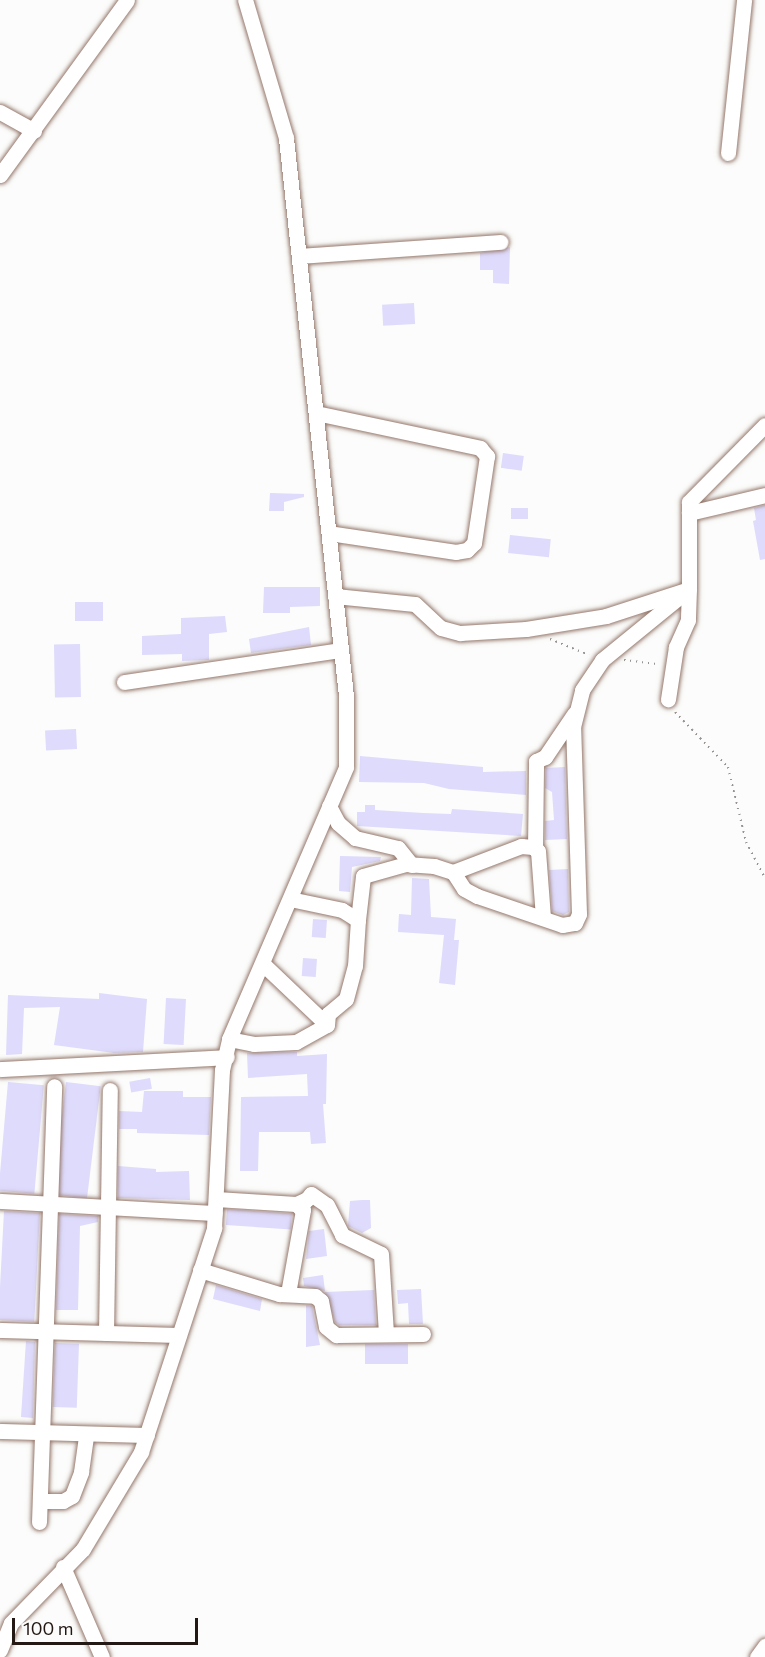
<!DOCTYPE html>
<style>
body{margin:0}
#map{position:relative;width:765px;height:1657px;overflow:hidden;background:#fbfcfb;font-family:Commissioner,sans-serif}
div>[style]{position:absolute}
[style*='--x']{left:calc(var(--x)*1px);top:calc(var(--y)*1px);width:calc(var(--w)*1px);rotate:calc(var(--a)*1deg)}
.building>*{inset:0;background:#dedbfc;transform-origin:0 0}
.path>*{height:2px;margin-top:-1px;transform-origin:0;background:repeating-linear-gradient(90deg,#989391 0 1.5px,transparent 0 6px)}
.roads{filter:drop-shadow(0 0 2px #95776b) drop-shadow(0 0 2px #95776b)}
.minor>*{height:15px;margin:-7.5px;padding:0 7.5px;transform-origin:7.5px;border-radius:7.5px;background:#fff}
span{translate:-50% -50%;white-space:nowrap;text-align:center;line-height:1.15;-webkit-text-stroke:4.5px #fbfcfb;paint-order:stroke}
.scale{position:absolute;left:12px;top:1618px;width:186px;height:27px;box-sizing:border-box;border:3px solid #241814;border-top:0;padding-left:8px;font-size:18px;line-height:21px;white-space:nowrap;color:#241814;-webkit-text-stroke:4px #fbfcfb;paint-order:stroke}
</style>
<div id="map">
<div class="building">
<div style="clip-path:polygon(510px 247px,509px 284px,493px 283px,493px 270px,480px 270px,480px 253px)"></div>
<div style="left:414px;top:303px;width:21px;height:32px;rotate:87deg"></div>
<div style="left:503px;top:453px;width:21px;height:15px;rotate:8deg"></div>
<div style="clip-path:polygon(270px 493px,304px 494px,304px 497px,284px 502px,284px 511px,269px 511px)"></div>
<div style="clip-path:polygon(765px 505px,765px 559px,760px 560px,753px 521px,756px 520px,754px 508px)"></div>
<div style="left:511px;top:508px;width:17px;height:11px"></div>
<div style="left:510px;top:535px;width:41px;height:18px;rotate:6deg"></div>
<div style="clip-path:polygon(264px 587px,320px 587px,320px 606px,290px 607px,290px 613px,263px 613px)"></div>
<div style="left:103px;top:602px;width:19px;height:28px;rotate:90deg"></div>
<div style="clip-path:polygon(225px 616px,227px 632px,209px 634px,209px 660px,182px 661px,182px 654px,142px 655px,142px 636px,181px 634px,181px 618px)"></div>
<div style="clip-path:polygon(309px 627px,311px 645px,251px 653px,249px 639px)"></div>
<div style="left:80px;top:644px;width:53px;height:26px;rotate:89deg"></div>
<div style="left:76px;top:729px;width:20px;height:31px;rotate:87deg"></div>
<div style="clip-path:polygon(360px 756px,483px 767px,483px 772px,526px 771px,526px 795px,449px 789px,424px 783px,359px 782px)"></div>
<div style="clip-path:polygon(565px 767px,567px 839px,545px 840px,545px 821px,554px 820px,552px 792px,545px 788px,546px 768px)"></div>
<div style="clip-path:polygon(365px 805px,375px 805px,375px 810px,423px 813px,451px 814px,452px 809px,523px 814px,521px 836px,357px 826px,357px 812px,365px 812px)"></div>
<div style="clip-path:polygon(340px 856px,381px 857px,380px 861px,352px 867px,350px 892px,339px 891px)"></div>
<div style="clip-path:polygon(568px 869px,569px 912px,563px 915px,552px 911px,549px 870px)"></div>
<div style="clip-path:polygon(412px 878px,429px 879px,431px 917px,456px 919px,454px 940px,459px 940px,455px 985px,439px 983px,444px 935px,398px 932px,399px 914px,411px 915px)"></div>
<div style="left:313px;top:919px;width:14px;height:18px;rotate:4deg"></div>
<div style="left:303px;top:958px;width:14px;height:18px;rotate:4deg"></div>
<div style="clip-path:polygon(99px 993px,147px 999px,143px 1052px,114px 1053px,54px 1045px,60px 1007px,24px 1008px,22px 1054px,6px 1055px,8px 995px,99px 999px)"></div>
<div style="left:166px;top:998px;width:20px;height:46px;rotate:3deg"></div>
<div style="clip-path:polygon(297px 1052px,297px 1056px,327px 1054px,326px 1104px,323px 1104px,326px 1143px,311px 1144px,310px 1132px,259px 1132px,258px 1171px,240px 1171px,241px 1097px,308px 1096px,307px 1074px,248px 1078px,247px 1053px)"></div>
<div style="left:150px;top:1078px;width:11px;height:21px;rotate:80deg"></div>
<div style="left:8px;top:1082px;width:36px;height:109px;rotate:5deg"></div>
<div style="left:66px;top:1082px;width:35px;height:113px;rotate:7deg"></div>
<div style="clip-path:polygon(144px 1091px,183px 1091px,183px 1097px,211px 1097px,209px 1135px,137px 1133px,137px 1129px,119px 1129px,119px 1111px,142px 1112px)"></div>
<div style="clip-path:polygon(118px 1166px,156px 1169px,156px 1172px,189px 1171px,190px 1200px,118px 1198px)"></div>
<div style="clip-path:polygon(362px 1200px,370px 1200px,371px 1228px,362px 1233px,348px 1226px,350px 1201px)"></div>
<div style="left:227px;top:1209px;width:65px;height:16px;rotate:4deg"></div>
<div style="left:4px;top:1211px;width:36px;height:109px;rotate:3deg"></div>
<div style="clip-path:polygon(59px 1214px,98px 1216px,98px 1222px,80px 1226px,78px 1310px,56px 1310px)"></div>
<div style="clip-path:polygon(324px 1229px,327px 1256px,306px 1259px,309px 1231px)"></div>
<div style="clip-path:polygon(323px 1275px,325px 1291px,304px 1286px,303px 1278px)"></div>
<div style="clip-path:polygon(216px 1285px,262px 1299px,260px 1311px,213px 1299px)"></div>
<div style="clip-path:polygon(421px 1289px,423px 1324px,409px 1324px,408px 1303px,398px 1304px,397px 1290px)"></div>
<div style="clip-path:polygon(374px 1290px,376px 1325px,339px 1325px,335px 1322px,325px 1292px)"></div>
<div style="clip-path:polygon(306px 1305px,312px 1306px,320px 1345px,306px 1347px)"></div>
<div style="clip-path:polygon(26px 1341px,35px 1342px,33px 1418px,21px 1417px)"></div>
<div style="left:55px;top:1343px;width:24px;height:64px;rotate:2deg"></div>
<div style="left:365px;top:1344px;width:43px;height:20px"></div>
</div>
<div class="path">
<div style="--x:550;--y:639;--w:42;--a:22.3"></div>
<div style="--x:624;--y:660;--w:35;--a:7"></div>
<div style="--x:675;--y:712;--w:76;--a:46.1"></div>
<div style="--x:728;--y:767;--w:77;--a:76.5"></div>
<div style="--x:746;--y:842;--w:41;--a:62.2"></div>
</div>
<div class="roads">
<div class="minor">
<div style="--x:0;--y:112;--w:39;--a:29"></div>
<div style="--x:728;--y:153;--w:154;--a:-84"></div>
<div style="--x:0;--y:175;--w:216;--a:-54"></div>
<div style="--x:299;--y:256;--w:202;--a:-4"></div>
<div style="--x:316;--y:413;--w:168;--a:12"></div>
<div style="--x:480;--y:448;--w:11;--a:49"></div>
<div style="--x:487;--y:456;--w:88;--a:98.5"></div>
<div style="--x:474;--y:543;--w:10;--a:135"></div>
<div style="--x:467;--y:550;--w:11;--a:170"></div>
<div style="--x:456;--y:552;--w:128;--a:-171.5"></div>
<div style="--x:689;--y:513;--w:78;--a:-13.3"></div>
<div style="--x:335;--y:596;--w:80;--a:5.7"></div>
<div style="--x:415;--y:604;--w:35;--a:43"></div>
<div style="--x:441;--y:628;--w:20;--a:15"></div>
<div style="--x:460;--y:633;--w:66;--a:-3.5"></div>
<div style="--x:526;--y:629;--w:81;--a:-9.2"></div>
<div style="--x:606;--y:616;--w:87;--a:-18"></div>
<div style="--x:689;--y:589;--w:31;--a:92"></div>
<div style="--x:688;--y:620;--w:30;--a:114"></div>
<div style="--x:676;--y:647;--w:53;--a:98.7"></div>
<div style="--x:124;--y:682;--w:219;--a:-8.4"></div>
<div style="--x:329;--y:806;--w:19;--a:62"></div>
<div style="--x:338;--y:823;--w:23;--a:41"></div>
<div style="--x:355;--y:838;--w:44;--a:13.1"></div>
<div style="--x:398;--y:848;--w:22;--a:51"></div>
<div style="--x:535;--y:849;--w:88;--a:-89.3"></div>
<div style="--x:536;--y:761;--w:10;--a:-24"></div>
<div style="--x:545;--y:757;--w:52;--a:-56"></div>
<div style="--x:453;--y:872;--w:73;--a:-20.9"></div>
<div style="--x:521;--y:846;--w:12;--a:5"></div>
<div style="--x:533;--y:847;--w:6;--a:39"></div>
<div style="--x:538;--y:851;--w:67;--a:85.7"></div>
<div style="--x:290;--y:899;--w:53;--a:11.9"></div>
<div style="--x:342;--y:910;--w:19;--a:32"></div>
<div style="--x:358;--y:920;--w:44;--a:-83.5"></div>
<div style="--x:363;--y:876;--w:45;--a:-15.6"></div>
<div style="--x:406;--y:864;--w:28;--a:4"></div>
<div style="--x:434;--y:866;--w:20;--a:18"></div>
<div style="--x:453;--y:872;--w:20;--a:57"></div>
<div style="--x:464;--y:889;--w:15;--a:28"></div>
<div style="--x:477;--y:896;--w:90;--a:18.8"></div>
<div style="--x:562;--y:925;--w:13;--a:-9"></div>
<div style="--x:575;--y:923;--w:10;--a:-66"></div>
<div style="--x:579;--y:914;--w:187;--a:-91.8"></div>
<div style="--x:573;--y:727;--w:38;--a:-76"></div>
<div style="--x:582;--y:690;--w:36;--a:-56"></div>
<div style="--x:602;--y:660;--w:112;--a:-39.2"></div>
<div style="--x:689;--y:589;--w:87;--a:-90"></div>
<div style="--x:689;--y:502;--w:108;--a:-45.4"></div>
<div style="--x:263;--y:964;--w:88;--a:43.6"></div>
<div style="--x:229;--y:1039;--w:25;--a:11"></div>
<div style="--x:254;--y:1044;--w:42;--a:-2.7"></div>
<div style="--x:296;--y:1042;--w:35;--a:-29"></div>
<div style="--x:327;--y:1025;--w:11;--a:-85"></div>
<div style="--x:328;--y:1014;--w:23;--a:-40"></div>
<div style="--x:346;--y:999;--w:34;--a:-75"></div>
<div style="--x:355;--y:966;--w:46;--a:-86.3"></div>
<div style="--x:0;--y:1069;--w:227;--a:-3"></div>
<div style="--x:216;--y:1199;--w:80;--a:3.6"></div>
<div style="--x:296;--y:1204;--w:12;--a:-24"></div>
<div style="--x:307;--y:1199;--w:11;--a:135"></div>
<div style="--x:299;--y:1207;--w:5;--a:37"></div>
<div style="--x:303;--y:1210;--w:84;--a:100.2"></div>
<div style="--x:307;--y:1199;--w:6;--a:-51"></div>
<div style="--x:311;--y:1194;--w:19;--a:35"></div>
<div style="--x:327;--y:1205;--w:34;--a:63"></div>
<div style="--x:342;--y:1235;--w:43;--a:26"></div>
<div style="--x:381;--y:1254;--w:80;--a:86.4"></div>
<div style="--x:0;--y:1201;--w:215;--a:3.2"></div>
<div style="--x:200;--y:1270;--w:83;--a:16.9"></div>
<div style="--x:279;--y:1294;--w:36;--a:3"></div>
<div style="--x:315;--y:1296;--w:8;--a:40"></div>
<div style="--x:321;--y:1301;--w:26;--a:79"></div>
<div style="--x:326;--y:1327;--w:13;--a:39"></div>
<div style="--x:336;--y:1335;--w:87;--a:-0.7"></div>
<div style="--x:0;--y:1330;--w:179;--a:1.6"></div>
<div style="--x:106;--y:1333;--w:243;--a:-89.1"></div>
<div style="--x:0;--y:1431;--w:147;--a:1.6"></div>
<div style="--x:41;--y:1501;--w:22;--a:0"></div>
<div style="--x:63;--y:1501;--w:10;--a:-29"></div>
<div style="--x:72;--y:1496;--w:26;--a:-69"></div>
<div style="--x:81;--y:1472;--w:36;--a:-82"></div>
<div style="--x:39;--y:1522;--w:436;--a:-88"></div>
<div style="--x:63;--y:1567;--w:98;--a:66.6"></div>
<div style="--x:0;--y:1650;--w:29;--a:-68"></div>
<div style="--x:11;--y:1623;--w:103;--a:-45.8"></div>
<div style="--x:83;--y:1549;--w:113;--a:-59.1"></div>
<div style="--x:141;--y:1452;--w:236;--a:-71.9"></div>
<div style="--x:214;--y:1228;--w:158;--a:-87.1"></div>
<div style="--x:222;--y:1070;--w:32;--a:-77"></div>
<div style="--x:229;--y:1039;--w:296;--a:-66.7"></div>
<div style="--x:346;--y:767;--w:71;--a:-90"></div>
<div style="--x:346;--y:696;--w:561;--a:-96.14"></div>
<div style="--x:286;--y:138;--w:144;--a:-106.5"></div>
<div style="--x:757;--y:1657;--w:14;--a:-54"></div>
</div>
</div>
<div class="scale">100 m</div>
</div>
